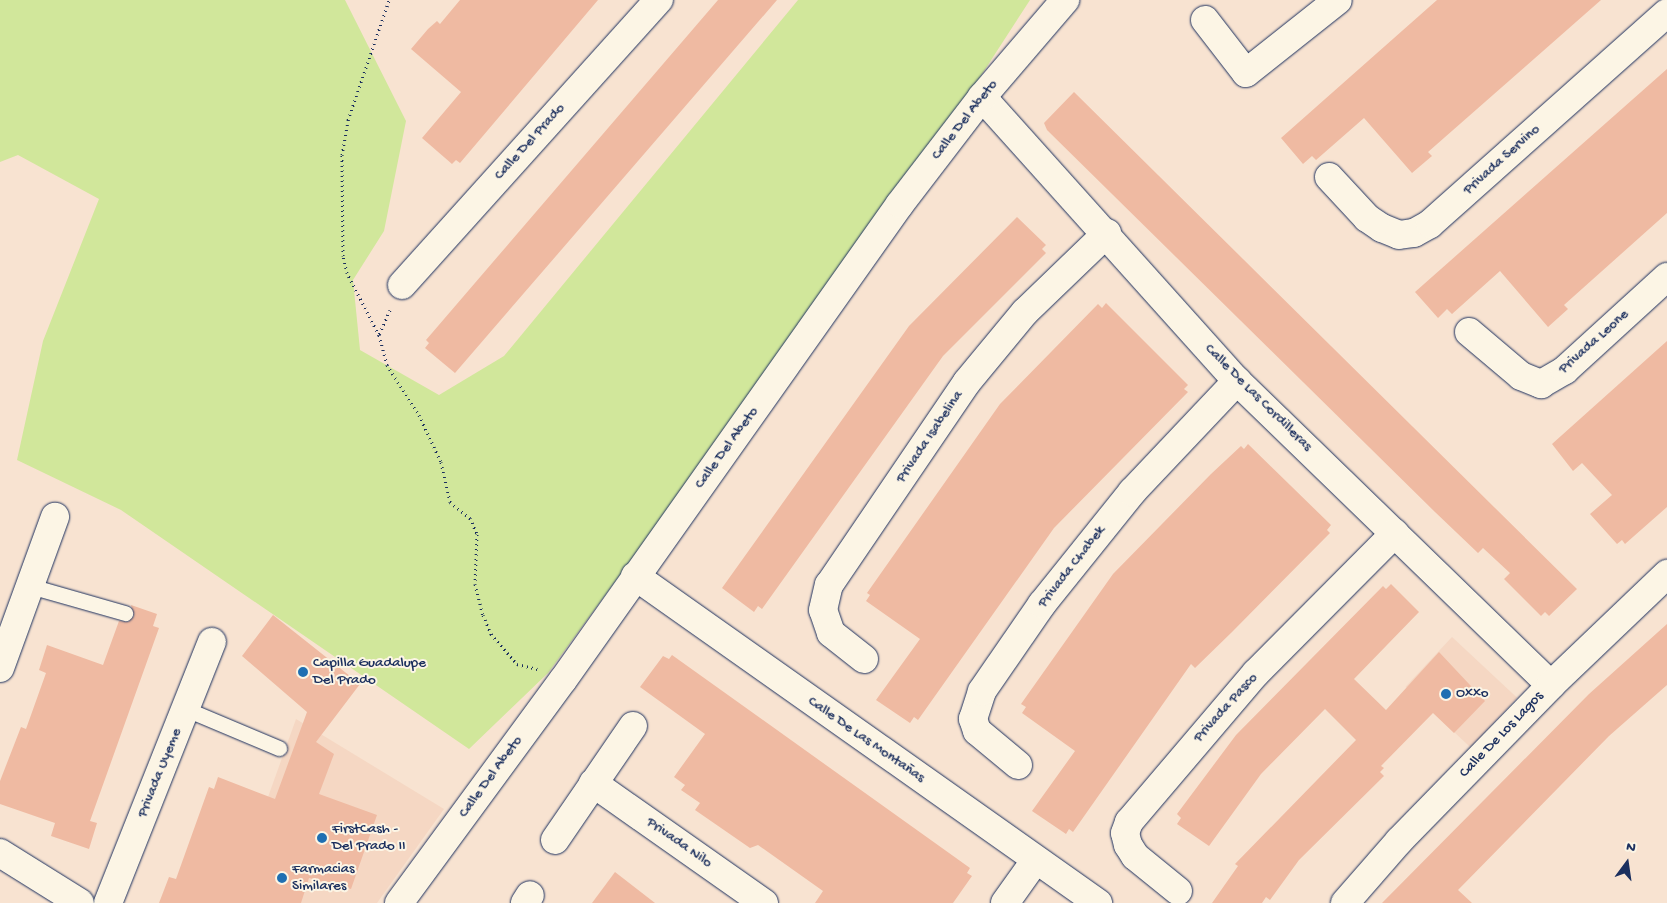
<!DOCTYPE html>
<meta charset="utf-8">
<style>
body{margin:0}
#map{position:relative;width:1667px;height:903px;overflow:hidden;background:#f8e3d1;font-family:"Gochi Hand",sans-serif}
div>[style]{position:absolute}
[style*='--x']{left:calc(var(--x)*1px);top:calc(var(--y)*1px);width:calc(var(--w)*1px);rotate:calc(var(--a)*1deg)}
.built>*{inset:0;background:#f5d7c3;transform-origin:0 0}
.green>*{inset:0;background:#d1e79b}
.building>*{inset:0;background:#efbaa2}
.path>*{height:3px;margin-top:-1.5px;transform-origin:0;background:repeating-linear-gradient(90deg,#1b2f5e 0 1px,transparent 0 5px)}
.roads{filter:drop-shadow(0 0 1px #1b2f5e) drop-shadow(0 0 1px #1b2f5e)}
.service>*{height:15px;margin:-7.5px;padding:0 7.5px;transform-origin:7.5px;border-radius:7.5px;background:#fcf5e5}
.minor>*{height:28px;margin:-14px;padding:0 14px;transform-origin:14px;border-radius:14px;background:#fcf5e5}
.tertiary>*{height:28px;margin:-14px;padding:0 14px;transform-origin:14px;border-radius:14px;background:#fcf5e5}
.primary>*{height:28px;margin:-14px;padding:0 14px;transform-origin:14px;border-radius:14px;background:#fcf5e5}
.dots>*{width:14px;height:14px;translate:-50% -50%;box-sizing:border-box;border:2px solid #fcf5e5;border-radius:50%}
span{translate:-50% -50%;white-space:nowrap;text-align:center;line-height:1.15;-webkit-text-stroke:4px #fcf5e5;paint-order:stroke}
.street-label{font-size:15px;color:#1b2f5e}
.poi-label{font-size:15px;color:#1b2f5e}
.left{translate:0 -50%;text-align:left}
.north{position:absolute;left:1602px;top:838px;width:50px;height:50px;-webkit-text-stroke:4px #fcf5e5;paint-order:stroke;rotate:14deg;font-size:14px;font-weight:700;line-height:20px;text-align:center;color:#1b2f5e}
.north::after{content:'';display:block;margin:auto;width:18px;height:22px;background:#1b2f5e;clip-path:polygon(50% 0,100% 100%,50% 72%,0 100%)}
</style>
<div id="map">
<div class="built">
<div style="left:1452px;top:637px;width:89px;height:68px;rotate:43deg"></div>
<div style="clip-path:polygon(296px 719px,444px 809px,377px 903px,230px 903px)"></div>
</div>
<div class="green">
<div style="clip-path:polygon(0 0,345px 0,406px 121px,384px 231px,353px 280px,360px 350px,439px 395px,504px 356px,798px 0,1030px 0,938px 142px,548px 673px,469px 749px,121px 510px,17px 460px,43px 341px,99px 199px,18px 155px,0 162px)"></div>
</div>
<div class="building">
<div style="clip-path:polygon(460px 0,598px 0,460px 163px,456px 160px,452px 164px,422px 138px,461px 92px,411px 49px,428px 29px,437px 21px,440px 24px)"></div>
<div style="clip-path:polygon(718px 0,777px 0,455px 373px,425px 348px,429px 343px,426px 340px)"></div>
<div style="clip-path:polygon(1437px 0,1601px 0,1428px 152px,1432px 156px,1412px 173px,1364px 118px,1316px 160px,1312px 156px,1303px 164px,1281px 138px)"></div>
<div style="clip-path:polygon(1667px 69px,1667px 213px,1564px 305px,1568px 309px,1548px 327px,1500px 271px,1452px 314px,1447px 309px,1438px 318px,1415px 292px)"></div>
<div style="clip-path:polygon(1074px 92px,1577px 589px,1549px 616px,1545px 612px,1541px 616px,1504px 579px,1510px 573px,1483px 548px,1478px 553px,1435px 512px,1047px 130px,1044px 123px)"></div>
<div style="clip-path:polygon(1017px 217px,1046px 245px,1042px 249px,1046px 253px,943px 356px,762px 609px,758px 606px,754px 612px,722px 588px,909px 326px)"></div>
<div style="clip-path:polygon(1106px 303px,1188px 385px,1184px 389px,1188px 392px,1054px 528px,918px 720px,914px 717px,910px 723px,876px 700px,920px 639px,866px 601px,870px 595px,867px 593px,1000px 404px,1098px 304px,1102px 308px)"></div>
<div style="clip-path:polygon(1667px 341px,1667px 507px,1625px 544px,1622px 540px,1617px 544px,1590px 514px,1612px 495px,1582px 463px,1573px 471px,1552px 444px)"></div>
<div style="clip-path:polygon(1248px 444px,1331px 525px,1327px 530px,1330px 533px,1232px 632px,1195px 668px,1191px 664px,1073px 832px,1069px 829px,1066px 834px,1032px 811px,1075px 751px,1022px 713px,1026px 707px,1021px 704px,1113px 574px,1211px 474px,1241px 446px,1244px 449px)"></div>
<div style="clip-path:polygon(1391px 584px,1419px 612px,1354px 679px,1386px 710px,1439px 652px,1485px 701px,1454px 733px,1433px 713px,1381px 766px,1384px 768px,1380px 772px,1384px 776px,1299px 860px,1270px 900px,1266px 897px,1262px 903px,1212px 903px,1238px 866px,1235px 864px,1356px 740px,1325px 709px,1261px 774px,1209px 846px,1177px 824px,1181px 818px,1177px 814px,1236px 735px,1383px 586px,1386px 589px)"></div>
<div style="clip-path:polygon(131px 605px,157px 614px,153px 626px,159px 628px,90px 821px,97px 823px,89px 849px,51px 836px,55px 823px,0 804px,0 781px,21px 727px,26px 729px,46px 673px,39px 670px,47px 645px,103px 665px,119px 621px,128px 622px,134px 616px)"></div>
<div style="clip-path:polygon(273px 615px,360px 684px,316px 742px,334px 754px,319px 794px,377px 815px,351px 889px,309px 878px,301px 903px,159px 903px,169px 877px,176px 879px,209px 787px,214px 789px,218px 777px,275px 799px,307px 712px,242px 656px)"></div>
<div style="clip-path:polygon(1667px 624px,1667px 685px,1609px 736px,1458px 890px,1472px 903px,1382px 903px,1589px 694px)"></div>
<div style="clip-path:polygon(672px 655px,970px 868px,967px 873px,972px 876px,953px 903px,815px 903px,823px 891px,758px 845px,750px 848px,695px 810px,700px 803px,681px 790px,685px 785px,674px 777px,705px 734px,640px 687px,663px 656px,669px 659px)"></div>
<div style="clip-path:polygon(615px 872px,655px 903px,592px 903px)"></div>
</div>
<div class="path">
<div style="--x:390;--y:310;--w:27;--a:114"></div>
<div style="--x:379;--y:335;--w:31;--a:75"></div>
<div style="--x:387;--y:365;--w:59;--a:57.4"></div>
<div style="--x:419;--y:415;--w:52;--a:64.9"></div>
<div style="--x:441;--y:462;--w:41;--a:77.3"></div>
<div style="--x:450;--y:502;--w:26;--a:39"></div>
<div style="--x:470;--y:518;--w:17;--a:66"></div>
<div style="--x:477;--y:534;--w:50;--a:92.3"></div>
<div style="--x:475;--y:584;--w:32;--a:76"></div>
<div style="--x:483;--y:615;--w:21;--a:67"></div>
<div style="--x:491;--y:634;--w:40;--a:49"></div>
<div style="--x:517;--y:664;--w:21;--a:14"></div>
<div style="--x:379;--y:335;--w:70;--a:-117.3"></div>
<div style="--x:347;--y:273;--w:17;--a:-103"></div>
<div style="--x:343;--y:256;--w:101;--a:-90.6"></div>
<div style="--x:342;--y:155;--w:36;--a:-80"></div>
<div style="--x:348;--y:120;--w:127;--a:-71.1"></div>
</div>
<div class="roads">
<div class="service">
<div style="--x:30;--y:586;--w:99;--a:15.9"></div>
<div style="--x:186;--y:709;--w:101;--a:22.8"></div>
</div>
<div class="minor">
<div style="--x:1205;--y:20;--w:67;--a:52.3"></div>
<div style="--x:1246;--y:73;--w:117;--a:-38.4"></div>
<div style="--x:982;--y:97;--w:382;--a:48.1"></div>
<div style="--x:1237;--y:381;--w:437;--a:44.1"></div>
<div style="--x:1329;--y:177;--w:56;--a:47.2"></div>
<div style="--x:1367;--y:218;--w:18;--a:34"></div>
<div style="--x:1382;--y:228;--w:18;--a:22"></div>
<div style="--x:1399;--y:235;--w:15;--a:-8"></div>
<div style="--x:1414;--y:233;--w:18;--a:-29"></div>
<div style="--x:1430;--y:224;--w:317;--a:-41.7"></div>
<div style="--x:402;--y:285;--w:384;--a:-48"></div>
<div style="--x:1469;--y:332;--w:68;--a:40.2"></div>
<div style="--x:1521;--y:376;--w:22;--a:22"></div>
<div style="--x:1541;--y:384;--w:28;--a:-30"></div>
<div style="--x:1565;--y:370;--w:138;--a:-42.4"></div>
<div style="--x:635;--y:576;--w:567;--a:35.23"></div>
<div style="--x:864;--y:659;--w:42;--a:-141.8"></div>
<div style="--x:831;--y:633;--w:24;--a:-109"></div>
<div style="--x:823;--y:610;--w:26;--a:-77"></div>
<div style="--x:829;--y:585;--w:245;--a:-55.8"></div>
<div style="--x:967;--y:382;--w:91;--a:-50.4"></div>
<div style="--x:1025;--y:312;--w:114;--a:-43.9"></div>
<div style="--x:0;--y:668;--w:161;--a:-70"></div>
<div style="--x:1018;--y:765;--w:53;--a:-140.3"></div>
<div style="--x:977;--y:731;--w:13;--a:-108"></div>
<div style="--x:973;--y:719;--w:29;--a:-72"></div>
<div style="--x:982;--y:691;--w:106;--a:-55.4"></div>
<div style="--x:1042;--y:604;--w:144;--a:-51.2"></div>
<div style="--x:1132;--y:492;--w:153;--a:-46.6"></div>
<div style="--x:593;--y:783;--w:209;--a:35.1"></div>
<div style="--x:555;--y:840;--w:138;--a:-55.6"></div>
<div style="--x:1178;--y:891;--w:55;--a:-140.9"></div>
<div style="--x:1135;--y:856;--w:13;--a:-122"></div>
<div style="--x:1128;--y:845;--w:12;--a:-104"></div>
<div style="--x:1125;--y:833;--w:12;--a:-70"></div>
<div style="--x:1129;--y:822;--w:196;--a:-49.6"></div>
<div style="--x:1256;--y:673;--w:197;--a:-45.2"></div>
<div style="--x:108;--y:903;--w:281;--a:-68.3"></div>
<div style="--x:525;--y:903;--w:9;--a:-58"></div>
<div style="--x:1005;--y:903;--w:52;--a:-54.5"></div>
<div style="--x:1345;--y:903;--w:82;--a:-48.9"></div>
<div style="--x:1399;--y:841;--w:218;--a:-45.7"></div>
<div style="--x:1551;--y:685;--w:161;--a:-43.7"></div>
</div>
<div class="tertiary">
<div style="--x:0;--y:853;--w:94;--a:32"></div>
</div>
<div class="primary">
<div style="--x:399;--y:903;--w:277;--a:-53.7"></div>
<div style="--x:563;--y:680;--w:583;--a:-54.7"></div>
<div style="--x:900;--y:204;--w:135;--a:-52.5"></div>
<div style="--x:982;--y:97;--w:128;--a:-49.4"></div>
</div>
</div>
<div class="dots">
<div style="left:303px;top:672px;background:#1f6fb2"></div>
<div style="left:1446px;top:694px;background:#1f6fb2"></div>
<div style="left:322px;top:838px;background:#1f6fb2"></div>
<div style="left:282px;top:878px;background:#1f6fb2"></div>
</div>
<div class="street-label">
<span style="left:965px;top:120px;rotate:-52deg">Calle Del Abeto</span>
<span style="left:530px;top:142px;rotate:-48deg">Calle Del Prado</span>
<span style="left:1502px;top:160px;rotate:-42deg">Privada Servino</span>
<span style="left:1594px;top:342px;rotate:-42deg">Privada Leone</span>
<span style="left:1258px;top:398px;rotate:45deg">Calle De Las Cordilleras</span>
<span style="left:930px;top:437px;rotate:-56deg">Privada Isabelina</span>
<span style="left:727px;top:448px;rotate:-54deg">Calle Del Abeto</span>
<span style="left:1072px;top:567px;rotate:-52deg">Privada Chabek</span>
<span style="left:1226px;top:708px;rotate:-48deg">Privada Pasco</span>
<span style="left:1502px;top:735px;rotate:-46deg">Calle De Los Lagos</span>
<span style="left:866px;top:740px;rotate:35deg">Calle De Las Montañas</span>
<span style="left:160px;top:773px;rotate:-68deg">Privada Uyeme</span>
<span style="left:491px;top:777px;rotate:-54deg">Calle Del Abeto</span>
<span style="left:679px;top:843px;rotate:35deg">Privada Nilo</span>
</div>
<div class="poi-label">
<span class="left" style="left:313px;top:672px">Capilla Guadalupe<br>Del Prado</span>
<span class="left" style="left:1456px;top:694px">Oxxo</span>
<span class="left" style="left:332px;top:838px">FirstCash -<br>Del Prado II</span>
<span class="left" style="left:292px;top:878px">Farmacias<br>Similares</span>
</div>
<div class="north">N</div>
</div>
